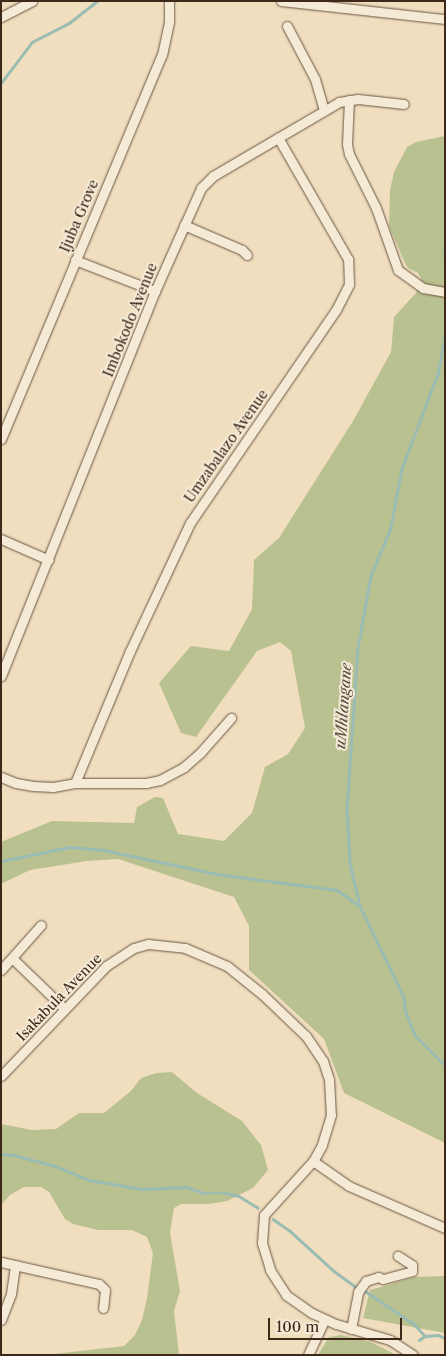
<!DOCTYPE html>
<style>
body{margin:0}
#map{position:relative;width:446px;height:1356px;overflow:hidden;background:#f0debf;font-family:"Libre Caslon Text",serif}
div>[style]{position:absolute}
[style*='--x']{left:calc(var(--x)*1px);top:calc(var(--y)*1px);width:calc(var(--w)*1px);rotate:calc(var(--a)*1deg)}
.green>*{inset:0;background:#bac191}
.stream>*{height:2.5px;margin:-1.25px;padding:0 1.25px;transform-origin:1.25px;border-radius:1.25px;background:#9abcb2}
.roads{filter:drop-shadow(0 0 1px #6a5642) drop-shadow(0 0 1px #6a5642)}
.minor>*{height:9px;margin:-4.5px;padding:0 4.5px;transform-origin:4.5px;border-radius:4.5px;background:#f5ead5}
span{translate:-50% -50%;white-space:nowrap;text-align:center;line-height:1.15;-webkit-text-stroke:4px #f5ead5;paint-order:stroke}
.street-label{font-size:14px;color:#3d2819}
.water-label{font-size:15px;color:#544d3f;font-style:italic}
.frame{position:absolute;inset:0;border:2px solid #3d2819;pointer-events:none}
.scale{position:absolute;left:268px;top:1318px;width:134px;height:22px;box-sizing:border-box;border:2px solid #3d2819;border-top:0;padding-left:6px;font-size:15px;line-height:18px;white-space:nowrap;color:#3d2819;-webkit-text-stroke:4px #f5ead5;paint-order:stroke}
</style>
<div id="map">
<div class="green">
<div style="clip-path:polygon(445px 136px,445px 1143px,344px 1093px,324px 1039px,249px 970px,249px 926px,234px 897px,118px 859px,87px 861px,30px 870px,1px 884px,1px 842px,52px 821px,134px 823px,137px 807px,155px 797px,163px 798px,178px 834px,224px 841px,252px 813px,265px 767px,288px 754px,305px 728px,291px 651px,280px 642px,257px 651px,196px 737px,181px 733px,159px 683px,191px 646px,229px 651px,252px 609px,254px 560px,279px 538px,353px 421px,391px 352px,394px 317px,416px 293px,421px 278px,418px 273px,408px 268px,405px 263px,389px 226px,390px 190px,394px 172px,407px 147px,416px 142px)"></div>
<div style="clip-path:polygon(172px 1072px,197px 1093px,242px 1121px,261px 1145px,268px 1170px,253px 1188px,227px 1201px,209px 1204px,181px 1204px,174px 1208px,170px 1233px,180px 1291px,174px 1311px,179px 1355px,45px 1355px,124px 1346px,135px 1335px,142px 1320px,147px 1298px,153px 1253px,147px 1237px,132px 1230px,98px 1230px,73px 1224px,65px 1219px,49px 1192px,41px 1187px,24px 1187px,10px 1195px,1px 1205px,1px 1124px,32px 1130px,56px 1129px,79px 1113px,104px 1113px,131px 1091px,141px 1078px,156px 1073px)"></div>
<div style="clip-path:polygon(445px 1276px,445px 1333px,363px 1318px,370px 1290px,415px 1277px)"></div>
<div style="clip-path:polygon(341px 1335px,371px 1342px,396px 1355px,318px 1355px,329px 1337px)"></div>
</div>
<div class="stream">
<div style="--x:1;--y:83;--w:51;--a:-52.9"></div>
<div style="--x:32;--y:42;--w:42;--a:-27.2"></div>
<div style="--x:69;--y:23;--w:36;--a:-38"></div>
<div style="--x:445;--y:248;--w:10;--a:90"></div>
<div style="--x:445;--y:336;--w:39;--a:100"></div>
<div style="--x:438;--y:374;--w:102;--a:110.8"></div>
<div style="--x:402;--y:469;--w:60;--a:100.6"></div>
<div style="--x:391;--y:528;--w:52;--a:112.6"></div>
<div style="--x:371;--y:576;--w:73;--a:100.2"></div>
<div style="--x:358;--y:648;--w:160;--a:93.9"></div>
<div style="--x:347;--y:808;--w:55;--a:86.9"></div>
<div style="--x:350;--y:863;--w:44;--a:76.9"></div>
<div style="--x:360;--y:906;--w:101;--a:64.2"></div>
<div style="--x:404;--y:997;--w:12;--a:85"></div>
<div style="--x:405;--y:1009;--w:28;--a:69"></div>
<div style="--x:415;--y:1035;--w:42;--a:45"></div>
<div style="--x:1;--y:861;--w:70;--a:-11.5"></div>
<div style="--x:70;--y:847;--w:34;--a:5"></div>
<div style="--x:104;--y:850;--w:116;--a:12"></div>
<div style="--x:217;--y:874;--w:121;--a:7.6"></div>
<div style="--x:337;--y:890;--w:28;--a:35"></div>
<div style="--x:1;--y:1154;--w:13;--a:4"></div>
<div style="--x:14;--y:1155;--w:42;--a:15"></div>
<div style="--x:55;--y:1166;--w:37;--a:22"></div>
<div style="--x:89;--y:1180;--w:54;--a:9.6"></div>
<div style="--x:142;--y:1189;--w:44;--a:-2.6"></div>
<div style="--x:186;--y:1187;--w:20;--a:18"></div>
<div style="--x:205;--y:1193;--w:21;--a:0"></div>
<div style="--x:226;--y:1193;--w:13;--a:13"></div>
<div style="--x:239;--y:1196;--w:22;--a:32"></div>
<div style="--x:273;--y:1219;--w:19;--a:35"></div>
<div style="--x:289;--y:1230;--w:61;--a:42.3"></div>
<div style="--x:334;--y:1271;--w:26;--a:36"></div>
<div style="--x:365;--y:1291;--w:59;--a:34"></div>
<div style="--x:414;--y:1324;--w:16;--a:47"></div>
<div style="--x:419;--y:1340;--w:7;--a:-34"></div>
<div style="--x:425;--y:1336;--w:13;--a:-4"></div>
<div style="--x:438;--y:1335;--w:8;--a:23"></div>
</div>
<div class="roads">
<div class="minor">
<div style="--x:281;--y:1;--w:165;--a:6.3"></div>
<div style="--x:1;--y:17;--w:35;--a:-27"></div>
<div style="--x:287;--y:26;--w:60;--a:62.2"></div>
<div style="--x:315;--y:79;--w:32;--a:74"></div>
<div style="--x:349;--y:100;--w:44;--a:92.6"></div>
<div style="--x:347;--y:144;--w:10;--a:79"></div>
<div style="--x:349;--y:154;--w:60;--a:63.4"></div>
<div style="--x:376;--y:208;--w:66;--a:70.5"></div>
<div style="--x:398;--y:270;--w:31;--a:36"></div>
<div style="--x:423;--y:288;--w:22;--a:10"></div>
<div style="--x:184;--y:225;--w:63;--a:23.3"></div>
<div style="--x:242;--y:250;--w:7;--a:45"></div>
<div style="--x:75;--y:260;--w:86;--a:21.2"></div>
<div style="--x:1;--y:439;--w:416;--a:-67.3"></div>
<div style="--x:162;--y:55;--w:35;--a:-78"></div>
<div style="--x:169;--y:21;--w:20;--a:-90"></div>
<div style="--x:1;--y:539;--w:52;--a:23.6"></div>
<div style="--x:1;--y:676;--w:415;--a:-68.2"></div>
<div style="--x:155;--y:291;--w:113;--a:-65.9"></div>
<div style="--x:201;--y:188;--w:17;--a:-45"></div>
<div style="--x:213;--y:176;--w:146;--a:-30.4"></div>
<div style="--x:339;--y:102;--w:19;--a:-9"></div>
<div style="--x:358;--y:99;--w:46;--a:6.2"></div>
<div style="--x:1;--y:777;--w:16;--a:22"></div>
<div style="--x:16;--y:783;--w:17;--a:10"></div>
<div style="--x:33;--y:786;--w:20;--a:3"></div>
<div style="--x:53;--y:787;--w:22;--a:-10"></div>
<div style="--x:75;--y:783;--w:71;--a:0"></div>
<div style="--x:146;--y:783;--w:14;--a:-12"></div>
<div style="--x:160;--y:780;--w:27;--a:-28"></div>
<div style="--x:184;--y:767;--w:21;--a:-41"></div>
<div style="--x:200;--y:753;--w:47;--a:-48.5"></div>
<div style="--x:75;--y:783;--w:143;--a:-67.4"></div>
<div style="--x:130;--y:651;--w:141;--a:-64.9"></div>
<div style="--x:190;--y:523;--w:258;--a:-55.6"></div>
<div style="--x:336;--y:310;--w:29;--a:-63"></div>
<div style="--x:349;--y:284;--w:25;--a:-92"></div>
<div style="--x:348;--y:259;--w:140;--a:-120"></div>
<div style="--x:13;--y:959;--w:72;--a:43.9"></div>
<div style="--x:1;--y:970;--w:60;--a:-48.4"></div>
<div style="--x:1;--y:1076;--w:152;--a:-46.3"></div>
<div style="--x:106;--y:966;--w:33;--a:-33"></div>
<div style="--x:134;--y:948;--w:15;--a:-16"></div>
<div style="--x:148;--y:944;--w:37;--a:6"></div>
<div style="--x:185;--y:948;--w:46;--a:23.2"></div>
<div style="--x:227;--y:966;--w:45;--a:38.7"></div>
<div style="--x:262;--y:994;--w:61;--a:43.7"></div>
<div style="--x:306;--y:1036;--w:30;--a:56"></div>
<div style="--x:323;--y:1061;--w:19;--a:72"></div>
<div style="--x:329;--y:1079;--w:36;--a:87"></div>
<div style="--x:331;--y:1115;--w:31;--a:107"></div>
<div style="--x:322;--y:1145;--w:18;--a:119"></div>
<div style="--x:313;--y:1161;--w:73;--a:132.2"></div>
<div style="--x:264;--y:1215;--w:28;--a:94"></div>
<div style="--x:262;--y:1243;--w:28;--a:73"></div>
<div style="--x:270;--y:1270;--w:30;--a:57"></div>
<div style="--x:286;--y:1295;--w:32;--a:35"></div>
<div style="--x:312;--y:1313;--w:26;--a:25"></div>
<div style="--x:336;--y:1324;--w:56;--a:16.5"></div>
<div style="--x:390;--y:1340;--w:27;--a:33"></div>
<div style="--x:313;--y:1161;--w:44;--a:34.8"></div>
<div style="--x:349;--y:1186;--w:105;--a:23.6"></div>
<div style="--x:1;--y:1262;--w:100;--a:12.7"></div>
<div style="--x:99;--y:1284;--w:8;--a:45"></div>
<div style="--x:105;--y:1290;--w:18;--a:96"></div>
<div style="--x:1;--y:1320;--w:28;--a:-69"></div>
<div style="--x:11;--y:1294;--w:29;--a:-82"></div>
<div style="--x:351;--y:1329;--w:38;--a:-79"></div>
<div style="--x:358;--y:1292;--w:14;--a:-54"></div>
<div style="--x:366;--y:1281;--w:13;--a:-18"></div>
<div style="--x:378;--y:1277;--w:5;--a:22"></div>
<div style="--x:383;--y:1279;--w:30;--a:-15"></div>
<div style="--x:412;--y:1271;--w:6;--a:-90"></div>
<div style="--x:412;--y:1265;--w:17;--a:-147"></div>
<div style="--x:308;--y:1355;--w:38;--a:-65"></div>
</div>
</div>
<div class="street-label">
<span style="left:79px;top:216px;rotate:-67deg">Ijuba Grove</span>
<span style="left:130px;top:320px;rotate:-68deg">Imbokodo Avenue</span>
<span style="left:226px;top:446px;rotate:-55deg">Umzabalazo Avenue</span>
<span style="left:59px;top:997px;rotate:-46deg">Isakabula Avenue</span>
</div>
<div class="water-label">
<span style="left:343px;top:706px;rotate:-86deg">uMhlangane</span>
</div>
<div class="frame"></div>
<div class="scale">100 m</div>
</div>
